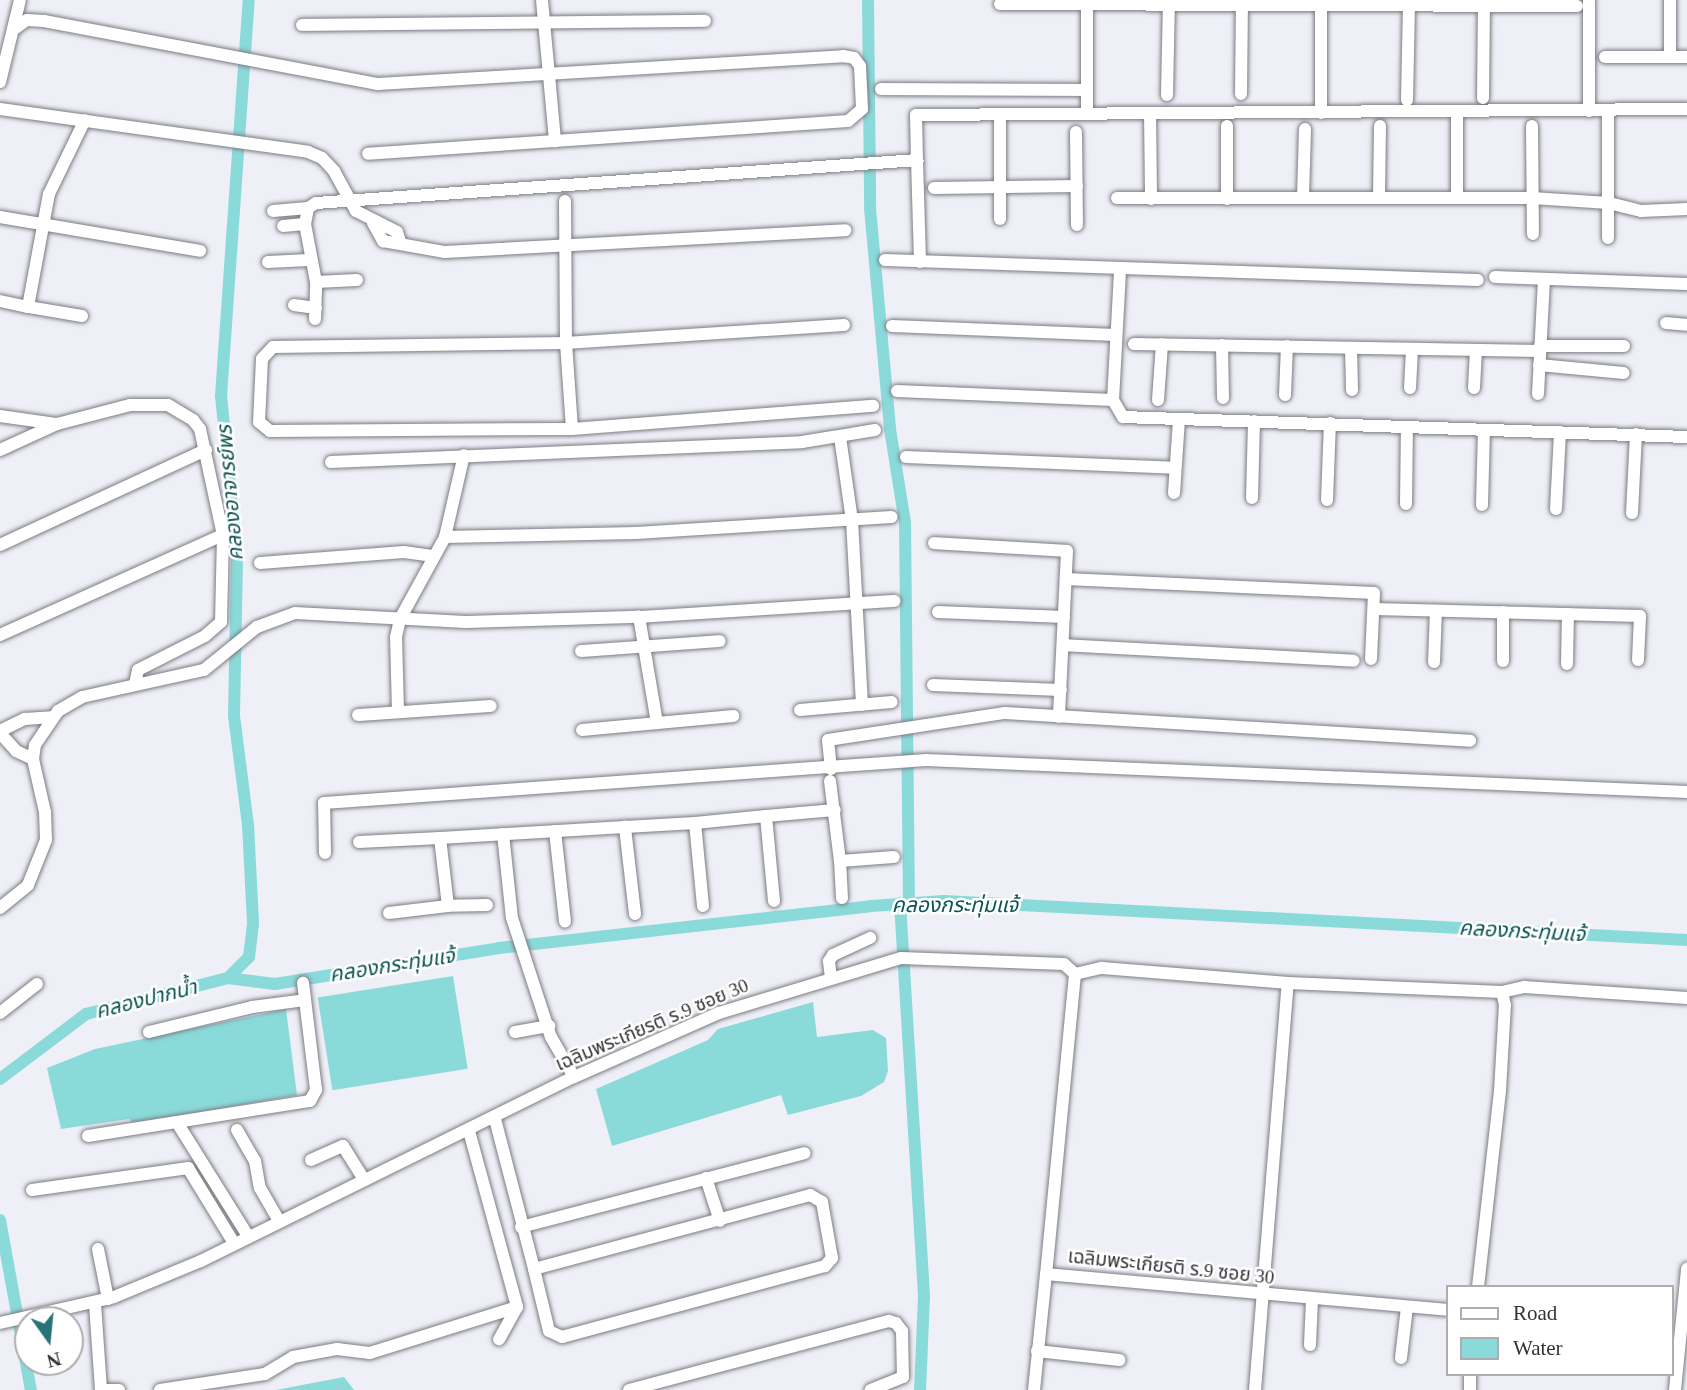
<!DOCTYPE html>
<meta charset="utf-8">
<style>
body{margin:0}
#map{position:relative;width:1687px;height:1390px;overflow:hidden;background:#efeff7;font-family:"Times New Roman","Noto Sans Thai",serif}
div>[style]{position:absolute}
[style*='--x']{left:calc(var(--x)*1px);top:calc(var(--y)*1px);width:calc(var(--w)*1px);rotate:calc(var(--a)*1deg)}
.water>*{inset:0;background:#8bdada;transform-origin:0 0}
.canal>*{height:12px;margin:-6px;padding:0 6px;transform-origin:6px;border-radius:6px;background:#8bdada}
.roads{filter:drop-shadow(0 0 2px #7b7b82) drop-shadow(0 0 2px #7b7b82)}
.minor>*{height:12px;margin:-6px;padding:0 6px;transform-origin:6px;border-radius:6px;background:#fff}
span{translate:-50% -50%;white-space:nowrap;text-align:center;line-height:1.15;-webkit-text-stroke:5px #fff;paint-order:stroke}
.street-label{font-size:19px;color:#333336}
.water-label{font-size:21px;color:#0d5454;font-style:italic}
.legend{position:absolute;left:1446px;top:1285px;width:228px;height:91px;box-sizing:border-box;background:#fff;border:2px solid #adadaf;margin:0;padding:9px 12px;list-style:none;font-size:21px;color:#333336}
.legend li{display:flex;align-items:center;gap:14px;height:35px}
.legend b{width:35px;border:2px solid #adadaf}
.north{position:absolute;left:14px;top:1306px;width:70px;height:70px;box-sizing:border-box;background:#fff;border:2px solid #adadaf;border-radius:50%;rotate:165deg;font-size:19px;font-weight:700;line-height:28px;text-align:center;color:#333336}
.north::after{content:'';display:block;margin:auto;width:24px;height:32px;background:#287377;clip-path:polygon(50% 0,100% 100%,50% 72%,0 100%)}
</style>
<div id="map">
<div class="water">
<div style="left:453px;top:976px;width:94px;height:137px;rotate:81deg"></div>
<div style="clip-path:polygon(813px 1002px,817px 1037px,873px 1030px,886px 1038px,888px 1071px,884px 1082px,861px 1096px,788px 1115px,781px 1095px,612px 1146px,596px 1089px,708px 1040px,718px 1029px)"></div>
<div style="clip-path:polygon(286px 1009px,297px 1095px,134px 1124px,129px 1119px,61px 1129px,47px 1068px,95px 1049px)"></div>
<div style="clip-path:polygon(344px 1377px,354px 1390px,276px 1390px)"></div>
</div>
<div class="canal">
<div style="--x:868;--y:0;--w:208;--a:89.4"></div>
<div style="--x:870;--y:208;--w:222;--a:84.8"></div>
<div style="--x:890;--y:429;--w:95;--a:80.9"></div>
<div style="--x:905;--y:523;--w:380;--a:89.4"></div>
<div style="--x:900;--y:903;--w:394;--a:86.5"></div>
<div style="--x:924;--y:1296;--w:94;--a:92.4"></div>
<div style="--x:228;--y:978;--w:47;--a:7.3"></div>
<div style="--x:275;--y:984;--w:227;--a:-9.1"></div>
<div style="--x:499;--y:948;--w:374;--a:-6.4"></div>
<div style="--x:871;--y:906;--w:73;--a:-3.9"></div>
<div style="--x:944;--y:901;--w:744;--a:3"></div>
<div style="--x:0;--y:1079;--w:108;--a:-37.1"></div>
<div style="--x:86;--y:1014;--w:146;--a:-14.2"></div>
<div style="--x:228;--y:978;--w:30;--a:-45"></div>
<div style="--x:249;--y:957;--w:34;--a:-83"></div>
<div style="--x:253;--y:923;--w:98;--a:-92.9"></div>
<div style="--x:248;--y:825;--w:110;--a:-97.3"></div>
<div style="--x:234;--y:716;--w:163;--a:-88.9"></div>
<div style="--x:237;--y:553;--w:158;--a:-95.8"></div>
<div style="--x:221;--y:396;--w:397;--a:-86"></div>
<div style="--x:0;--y:1220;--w:173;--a:79.7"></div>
</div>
<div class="roads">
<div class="minor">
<div style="--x:542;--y:0;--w:142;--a:84.7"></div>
<div style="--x:1589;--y:0;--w:111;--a:90"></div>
<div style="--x:1000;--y:4;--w:577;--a:0.2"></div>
<div style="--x:302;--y:25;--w:403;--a:-0.6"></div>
<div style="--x:13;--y:30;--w:17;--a:-36"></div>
<div style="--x:27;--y:20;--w:17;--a:3"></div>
<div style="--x:44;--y:21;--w:340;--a:10.7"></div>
<div style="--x:378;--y:84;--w:466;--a:-3.4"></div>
<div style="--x:843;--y:56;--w:11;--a:10"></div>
<div style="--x:854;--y:58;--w:10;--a:53"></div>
<div style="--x:860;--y:66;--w:43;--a:87.3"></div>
<div style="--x:862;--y:109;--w:18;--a:139"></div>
<div style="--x:848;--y:121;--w:481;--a:176.1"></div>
<div style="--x:1605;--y:57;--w:82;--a:0"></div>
<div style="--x:1670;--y:57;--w:57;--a:-90"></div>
<div style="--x:0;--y:82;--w:84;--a:-76.3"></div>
<div style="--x:881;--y:89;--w:206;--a:0.3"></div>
<div style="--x:1241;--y:94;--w:94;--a:-89.4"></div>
<div style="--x:1167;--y:95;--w:95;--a:-88.8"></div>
<div style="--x:1483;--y:98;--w:91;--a:-89.4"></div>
<div style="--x:1407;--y:100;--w:92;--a:-88.8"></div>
<div style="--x:0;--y:109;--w:311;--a:7.9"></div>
<div style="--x:308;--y:152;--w:15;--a:23"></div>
<div style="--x:322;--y:158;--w:18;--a:47"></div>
<div style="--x:334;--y:171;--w:46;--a:61.2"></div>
<div style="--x:356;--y:211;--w:46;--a:27.1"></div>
<div style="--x:397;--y:232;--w:10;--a:73"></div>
<div style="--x:1087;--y:113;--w:108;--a:-90"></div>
<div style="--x:1150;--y:113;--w:86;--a:89.3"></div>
<div style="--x:1321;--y:113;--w:112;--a:-90"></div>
<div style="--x:1457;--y:113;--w:85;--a:90"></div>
<div style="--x:1000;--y:115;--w:104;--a:90"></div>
<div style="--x:1227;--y:126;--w:73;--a:90"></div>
<div style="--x:1532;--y:126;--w:108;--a:89.5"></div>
<div style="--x:1076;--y:132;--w:93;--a:89.4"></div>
<div style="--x:917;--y:160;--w:102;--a:88.3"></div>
<div style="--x:934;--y:188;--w:143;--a:-0.8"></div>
<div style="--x:1303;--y:197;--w:68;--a:-88.3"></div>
<div style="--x:1379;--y:197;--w:71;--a:-89.2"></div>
<div style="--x:1117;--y:198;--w:415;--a:0"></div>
<div style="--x:1532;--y:198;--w:77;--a:3.7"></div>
<div style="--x:1609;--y:203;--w:33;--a:14"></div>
<div style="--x:1641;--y:211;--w:46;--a:-2.5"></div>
<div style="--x:565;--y:201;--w:142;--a:89.6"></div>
<div style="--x:566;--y:343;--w:86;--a:86"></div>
<div style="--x:273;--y:211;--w:35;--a:-5"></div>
<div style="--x:0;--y:217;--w:203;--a:9.6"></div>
<div style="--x:373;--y:223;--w:21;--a:61"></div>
<div style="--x:383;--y:241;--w:63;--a:10.1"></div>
<div style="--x:445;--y:252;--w:401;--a:-3.1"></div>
<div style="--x:283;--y:226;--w:22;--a:-5"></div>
<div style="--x:1608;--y:238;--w:128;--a:-90"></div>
<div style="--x:885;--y:260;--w:593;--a:1.93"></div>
<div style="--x:268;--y:262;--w:41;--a:-2.8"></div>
<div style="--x:1120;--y:271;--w:129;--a:93.1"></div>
<div style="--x:1113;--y:400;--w:20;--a:60"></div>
<div style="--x:1123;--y:417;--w:564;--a:2.03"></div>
<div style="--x:1495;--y:277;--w:192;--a:2.1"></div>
<div style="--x:316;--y:282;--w:41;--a:-2.8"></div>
<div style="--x:0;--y:301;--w:29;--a:12"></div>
<div style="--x:294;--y:305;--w:22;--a:8"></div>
<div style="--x:82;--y:316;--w:55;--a:-170.5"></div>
<div style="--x:28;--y:307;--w:115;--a:-79.5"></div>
<div style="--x:49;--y:194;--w:82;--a:-64.1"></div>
<div style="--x:315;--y:319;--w:37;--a:-88"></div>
<div style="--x:316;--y:282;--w:59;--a:-100.7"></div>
<div style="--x:305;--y:224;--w:16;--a:-79"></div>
<div style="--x:308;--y:208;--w:9;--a:-32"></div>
<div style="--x:316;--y:203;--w:603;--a:-4.09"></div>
<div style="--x:917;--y:160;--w:45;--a:-91.3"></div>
<div style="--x:916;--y:115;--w:771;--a:-0.45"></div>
<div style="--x:1666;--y:323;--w:21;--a:5"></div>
<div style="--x:844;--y:325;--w:279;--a:176.3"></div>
<div style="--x:566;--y:343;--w:293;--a:179.2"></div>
<div style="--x:273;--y:347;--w:16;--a:133"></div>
<div style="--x:262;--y:359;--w:63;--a:92.7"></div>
<div style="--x:259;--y:422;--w:14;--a:39"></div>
<div style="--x:270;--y:431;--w:302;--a:-0.4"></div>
<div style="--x:572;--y:429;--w:302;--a:-4.4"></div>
<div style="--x:892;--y:326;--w:224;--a:2.3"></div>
<div style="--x:1134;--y:344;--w:406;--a:1"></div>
<div style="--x:1222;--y:345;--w:53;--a:88.9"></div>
<div style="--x:1540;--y:346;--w:84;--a:0"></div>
<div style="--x:1351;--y:348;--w:42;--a:88.6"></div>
<div style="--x:1539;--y:365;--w:85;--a:5.4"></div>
<div style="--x:1410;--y:388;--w:39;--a:-87"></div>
<div style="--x:1474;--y:388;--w:38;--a:-87"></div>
<div style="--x:897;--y:391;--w:216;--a:2.4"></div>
<div style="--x:1538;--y:394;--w:115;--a:-87"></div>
<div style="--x:1285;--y:395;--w:49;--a:-87.7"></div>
<div style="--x:1158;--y:400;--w:56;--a:-85.9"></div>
<div style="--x:0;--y:416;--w:58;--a:8"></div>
<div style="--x:840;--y:437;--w:84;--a:81.8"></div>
<div style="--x:852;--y:520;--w:185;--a:86.9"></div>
<div style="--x:0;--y:450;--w:63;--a:-24.5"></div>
<div style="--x:57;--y:424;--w:75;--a:-14.6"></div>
<div style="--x:130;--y:405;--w:38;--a:0"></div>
<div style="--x:168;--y:405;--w:29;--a:31"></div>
<div style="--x:193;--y:420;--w:11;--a:52"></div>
<div style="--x:200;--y:429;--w:108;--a:77.8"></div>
<div style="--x:223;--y:535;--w:87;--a:91.3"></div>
<div style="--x:221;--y:622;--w:21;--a:139"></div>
<div style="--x:205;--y:636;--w:75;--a:153.1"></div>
<div style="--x:138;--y:670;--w:14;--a:102"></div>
<div style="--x:906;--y:457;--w:269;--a:2.3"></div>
<div style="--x:331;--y:462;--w:471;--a:-2.4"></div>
<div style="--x:802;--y:442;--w:74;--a:-9.3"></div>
<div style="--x:1174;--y:493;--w:74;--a:-86.1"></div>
<div style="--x:1252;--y:498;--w:77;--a:-88.5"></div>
<div style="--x:1327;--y:500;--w:77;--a:-87.8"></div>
<div style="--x:1406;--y:504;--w:77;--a:-89.3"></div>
<div style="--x:1482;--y:505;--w:75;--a:-88.5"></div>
<div style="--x:1556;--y:509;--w:77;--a:-87"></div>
<div style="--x:1632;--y:513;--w:79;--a:-87.1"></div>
<div style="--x:445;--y:537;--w:191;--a:-1.2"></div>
<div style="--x:636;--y:533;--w:256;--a:-3.6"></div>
<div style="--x:934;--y:543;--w:133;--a:3.4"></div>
<div style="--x:1067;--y:551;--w:166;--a:92.8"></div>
<div style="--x:0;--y:545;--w:227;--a:-24.8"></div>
<div style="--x:260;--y:563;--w:144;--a:-4.4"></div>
<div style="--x:404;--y:552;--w:30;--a:8"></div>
<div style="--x:1066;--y:579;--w:308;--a:2.6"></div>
<div style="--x:1374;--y:593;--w:66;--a:92.6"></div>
<div style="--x:1374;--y:609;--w:266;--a:1.5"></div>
<div style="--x:1640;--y:616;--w:44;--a:92.6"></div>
<div style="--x:938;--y:612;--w:126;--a:2.3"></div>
<div style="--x:1503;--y:612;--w:49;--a:90"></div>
<div style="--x:0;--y:635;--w:244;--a:-24.2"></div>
<div style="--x:1063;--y:645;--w:291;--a:3.1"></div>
<div style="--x:581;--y:651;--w:139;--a:-4.1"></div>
<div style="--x:1434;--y:662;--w:51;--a:-87.8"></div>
<div style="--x:1567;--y:664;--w:50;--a:-88.9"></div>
<div style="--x:933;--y:685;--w:128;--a:2.2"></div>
<div style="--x:800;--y:710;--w:92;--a:-5"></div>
<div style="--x:398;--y:712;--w:75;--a:-91.5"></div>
<div style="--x:396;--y:637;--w:18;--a:-77"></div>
<div style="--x:400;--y:619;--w:94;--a:-61.2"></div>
<div style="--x:445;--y:537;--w:84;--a:-77"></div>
<div style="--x:358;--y:715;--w:133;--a:-3.9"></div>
<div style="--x:657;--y:723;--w:108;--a:-99.6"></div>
<div style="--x:639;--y:617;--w:256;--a:-3.6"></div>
<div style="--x:582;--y:730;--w:152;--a:-5.3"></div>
<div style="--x:0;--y:731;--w:28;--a:-26"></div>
<div style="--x:25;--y:719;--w:27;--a:-4"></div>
<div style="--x:0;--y:733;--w:24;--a:48"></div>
<div style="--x:16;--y:751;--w:19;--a:25"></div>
<div style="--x:831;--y:769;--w:29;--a:-96"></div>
<div style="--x:828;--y:740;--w:179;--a:-8.7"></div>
<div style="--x:1005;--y:713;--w:466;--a:3.4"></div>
<div style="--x:830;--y:781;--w:81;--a:82.9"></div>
<div style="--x:555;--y:831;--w:91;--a:83.7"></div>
<div style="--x:503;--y:834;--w:84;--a:83.9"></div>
<div style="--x:512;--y:918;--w:125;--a:71.9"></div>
<div style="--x:551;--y:1037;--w:46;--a:60.1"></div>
<div style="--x:359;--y:842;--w:81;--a:-2.8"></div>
<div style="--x:325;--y:853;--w:50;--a:-91.1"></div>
<div style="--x:324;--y:803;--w:604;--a:-4.09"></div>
<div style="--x:926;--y:760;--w:762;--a:2.41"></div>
<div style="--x:842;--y:898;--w:37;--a:-93"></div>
<div style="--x:840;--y:861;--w:54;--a:-4.2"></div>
<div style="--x:774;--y:901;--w:85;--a:-95.4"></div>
<div style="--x:766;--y:816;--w:69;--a:-5"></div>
<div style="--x:487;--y:905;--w:39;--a:179"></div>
<div style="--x:448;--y:906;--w:68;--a:-96.7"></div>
<div style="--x:440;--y:838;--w:185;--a:-3.4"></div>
<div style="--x:703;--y:906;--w:83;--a:-95.5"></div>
<div style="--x:695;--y:823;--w:71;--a:-5.6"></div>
<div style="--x:0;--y:908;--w:36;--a:-39"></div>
<div style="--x:28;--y:885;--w:48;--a:-68.2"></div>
<div style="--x:46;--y:840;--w:28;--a:-92"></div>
<div style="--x:45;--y:812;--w:54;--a:-102.8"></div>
<div style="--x:33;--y:759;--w:14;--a:-82"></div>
<div style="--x:35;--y:745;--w:41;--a:-55.9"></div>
<div style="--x:58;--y:711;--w:28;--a:-30"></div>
<div style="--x:82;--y:697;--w:125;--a:-12.5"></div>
<div style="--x:204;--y:670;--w:68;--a:-39.1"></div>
<div style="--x:257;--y:627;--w:40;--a:-20.2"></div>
<div style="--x:295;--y:613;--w:171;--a:3"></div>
<div style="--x:466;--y:622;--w:173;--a:-1.7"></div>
<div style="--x:389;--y:913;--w:59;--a:-6.8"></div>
<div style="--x:635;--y:914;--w:88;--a:-96.6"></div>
<div style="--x:625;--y:827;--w:70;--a:-3.3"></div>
<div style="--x:1075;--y:974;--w:28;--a:-13"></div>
<div style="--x:1102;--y:968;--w:187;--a:4.6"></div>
<div style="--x:1288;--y:983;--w:214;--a:2.4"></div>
<div style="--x:1502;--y:992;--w:23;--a:-13"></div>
<div style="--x:1524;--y:987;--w:163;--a:3.9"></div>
<div style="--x:831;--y:978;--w:17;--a:-97"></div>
<div style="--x:829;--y:961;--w:7;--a:-56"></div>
<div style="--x:833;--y:955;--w:41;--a:-24.7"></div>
<div style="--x:0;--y:1013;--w:47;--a:-38.1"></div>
<div style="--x:149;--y:1032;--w:106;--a:-13.6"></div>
<div style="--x:252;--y:1007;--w:53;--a:-7.5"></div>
<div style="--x:515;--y:1032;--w:35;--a:-10"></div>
<div style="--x:495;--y:1119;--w:155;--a:75.4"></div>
<div style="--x:178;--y:1124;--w:132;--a:58"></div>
<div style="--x:237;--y:1130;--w:36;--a:60"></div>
<div style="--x:255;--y:1161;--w:27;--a:80"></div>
<div style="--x:260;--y:1188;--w:39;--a:60"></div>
<div style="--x:469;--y:1131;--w:182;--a:74.7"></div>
<div style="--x:517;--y:1307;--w:37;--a:119"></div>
<div style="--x:88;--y:1136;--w:225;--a:-9"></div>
<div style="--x:310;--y:1101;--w:13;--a:-61"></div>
<div style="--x:316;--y:1090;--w:108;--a:-96.9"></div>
<div style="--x:311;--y:1160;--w:35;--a:-24"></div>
<div style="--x:343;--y:1146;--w:40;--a:58"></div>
<div style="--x:706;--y:1178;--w:45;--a:72"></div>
<div style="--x:32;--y:1190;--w:158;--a:-8"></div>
<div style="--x:188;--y:1168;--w:88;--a:58.5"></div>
<div style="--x:810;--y:1195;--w:14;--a:30"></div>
<div style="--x:822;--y:1202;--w:57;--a:79.9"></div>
<div style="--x:832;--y:1258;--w:11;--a:131"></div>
<div style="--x:825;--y:1266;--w:272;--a:164.9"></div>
<div style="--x:562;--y:1337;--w:14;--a:-155"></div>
<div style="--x:549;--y:1331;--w:64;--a:-103.6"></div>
<div style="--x:534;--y:1269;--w:286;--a:-15"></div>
<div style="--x:521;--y:1227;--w:293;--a:-14.6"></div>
<div style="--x:98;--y:1249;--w:51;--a:78.7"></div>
<div style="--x:1478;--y:1287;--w:197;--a:-83.6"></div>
<div style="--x:1500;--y:1091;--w:86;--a:-86.7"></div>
<div style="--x:1505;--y:1005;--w:13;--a:-103"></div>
<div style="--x:95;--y:1304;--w:86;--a:86"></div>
<div style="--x:0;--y:1323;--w:117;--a:-12.8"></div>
<div style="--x:114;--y:1297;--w:94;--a:-22.5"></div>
<div style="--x:201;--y:1261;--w:416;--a:-26.3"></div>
<div style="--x:574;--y:1077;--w:158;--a:-23.8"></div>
<div style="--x:719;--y:1013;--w:190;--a:-16.8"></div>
<div style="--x:901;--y:958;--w:163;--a:2.1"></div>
<div style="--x:1064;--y:964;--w:15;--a:42"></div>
<div style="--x:1075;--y:974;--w:301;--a:95.5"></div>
<div style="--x:1046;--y:1274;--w:403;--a:5.1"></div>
<div style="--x:1310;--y:1345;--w:45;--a:-87.5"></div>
<div style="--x:1037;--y:1351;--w:83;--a:6.2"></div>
<div style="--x:1401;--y:1358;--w:51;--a:-83.3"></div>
<div style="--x:101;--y:1390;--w:18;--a:0"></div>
<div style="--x:160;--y:1390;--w:106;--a:-8.7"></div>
<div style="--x:265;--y:1374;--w:33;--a:-31"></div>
<div style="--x:293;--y:1357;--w:45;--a:-10.3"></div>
<div style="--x:337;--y:1349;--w:33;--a:7"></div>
<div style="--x:370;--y:1353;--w:154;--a:-17.4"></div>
<div style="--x:629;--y:1390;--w:269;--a:-14.9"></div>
<div style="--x:889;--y:1321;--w:7;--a:16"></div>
<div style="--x:896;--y:1323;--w:10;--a:53"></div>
<div style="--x:902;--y:1331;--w:46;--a:88.8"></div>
<div style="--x:903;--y:1377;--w:35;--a:158"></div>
<div style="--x:1034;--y:1390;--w:117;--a:-84.1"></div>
<div style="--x:1255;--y:1390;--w:408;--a:-85.4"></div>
<div style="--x:1470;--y:1390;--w:16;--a:-90"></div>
<div style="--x:1675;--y:1390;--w:122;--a:-84.3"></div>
</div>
</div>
<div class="street-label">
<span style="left:652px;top:1025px;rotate:-23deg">เฉลิมพระเกียรติ ร.9 ซอย 30</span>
<span style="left:1171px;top:1267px;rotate:6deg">เฉลิมพระเกียรติ ร.9 ซอย 30</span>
</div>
<div class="water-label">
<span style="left:230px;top:493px;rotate:-95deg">คลองอาจารย์พร</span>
<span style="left:955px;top:905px">คลองกระทุ่มแจ้</span>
<span style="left:1522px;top:931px;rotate:3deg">คลองกระทุ่มแจ้</span>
<span style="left:392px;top:965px;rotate:-9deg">คลองกระทุ่มแจ้</span>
<span style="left:146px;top:999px;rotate:-14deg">คลองปากน้ำ</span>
</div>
<ul class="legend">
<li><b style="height:9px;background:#fff"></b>Road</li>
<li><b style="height:19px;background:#8bdada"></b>Water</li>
</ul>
<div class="north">N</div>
</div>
